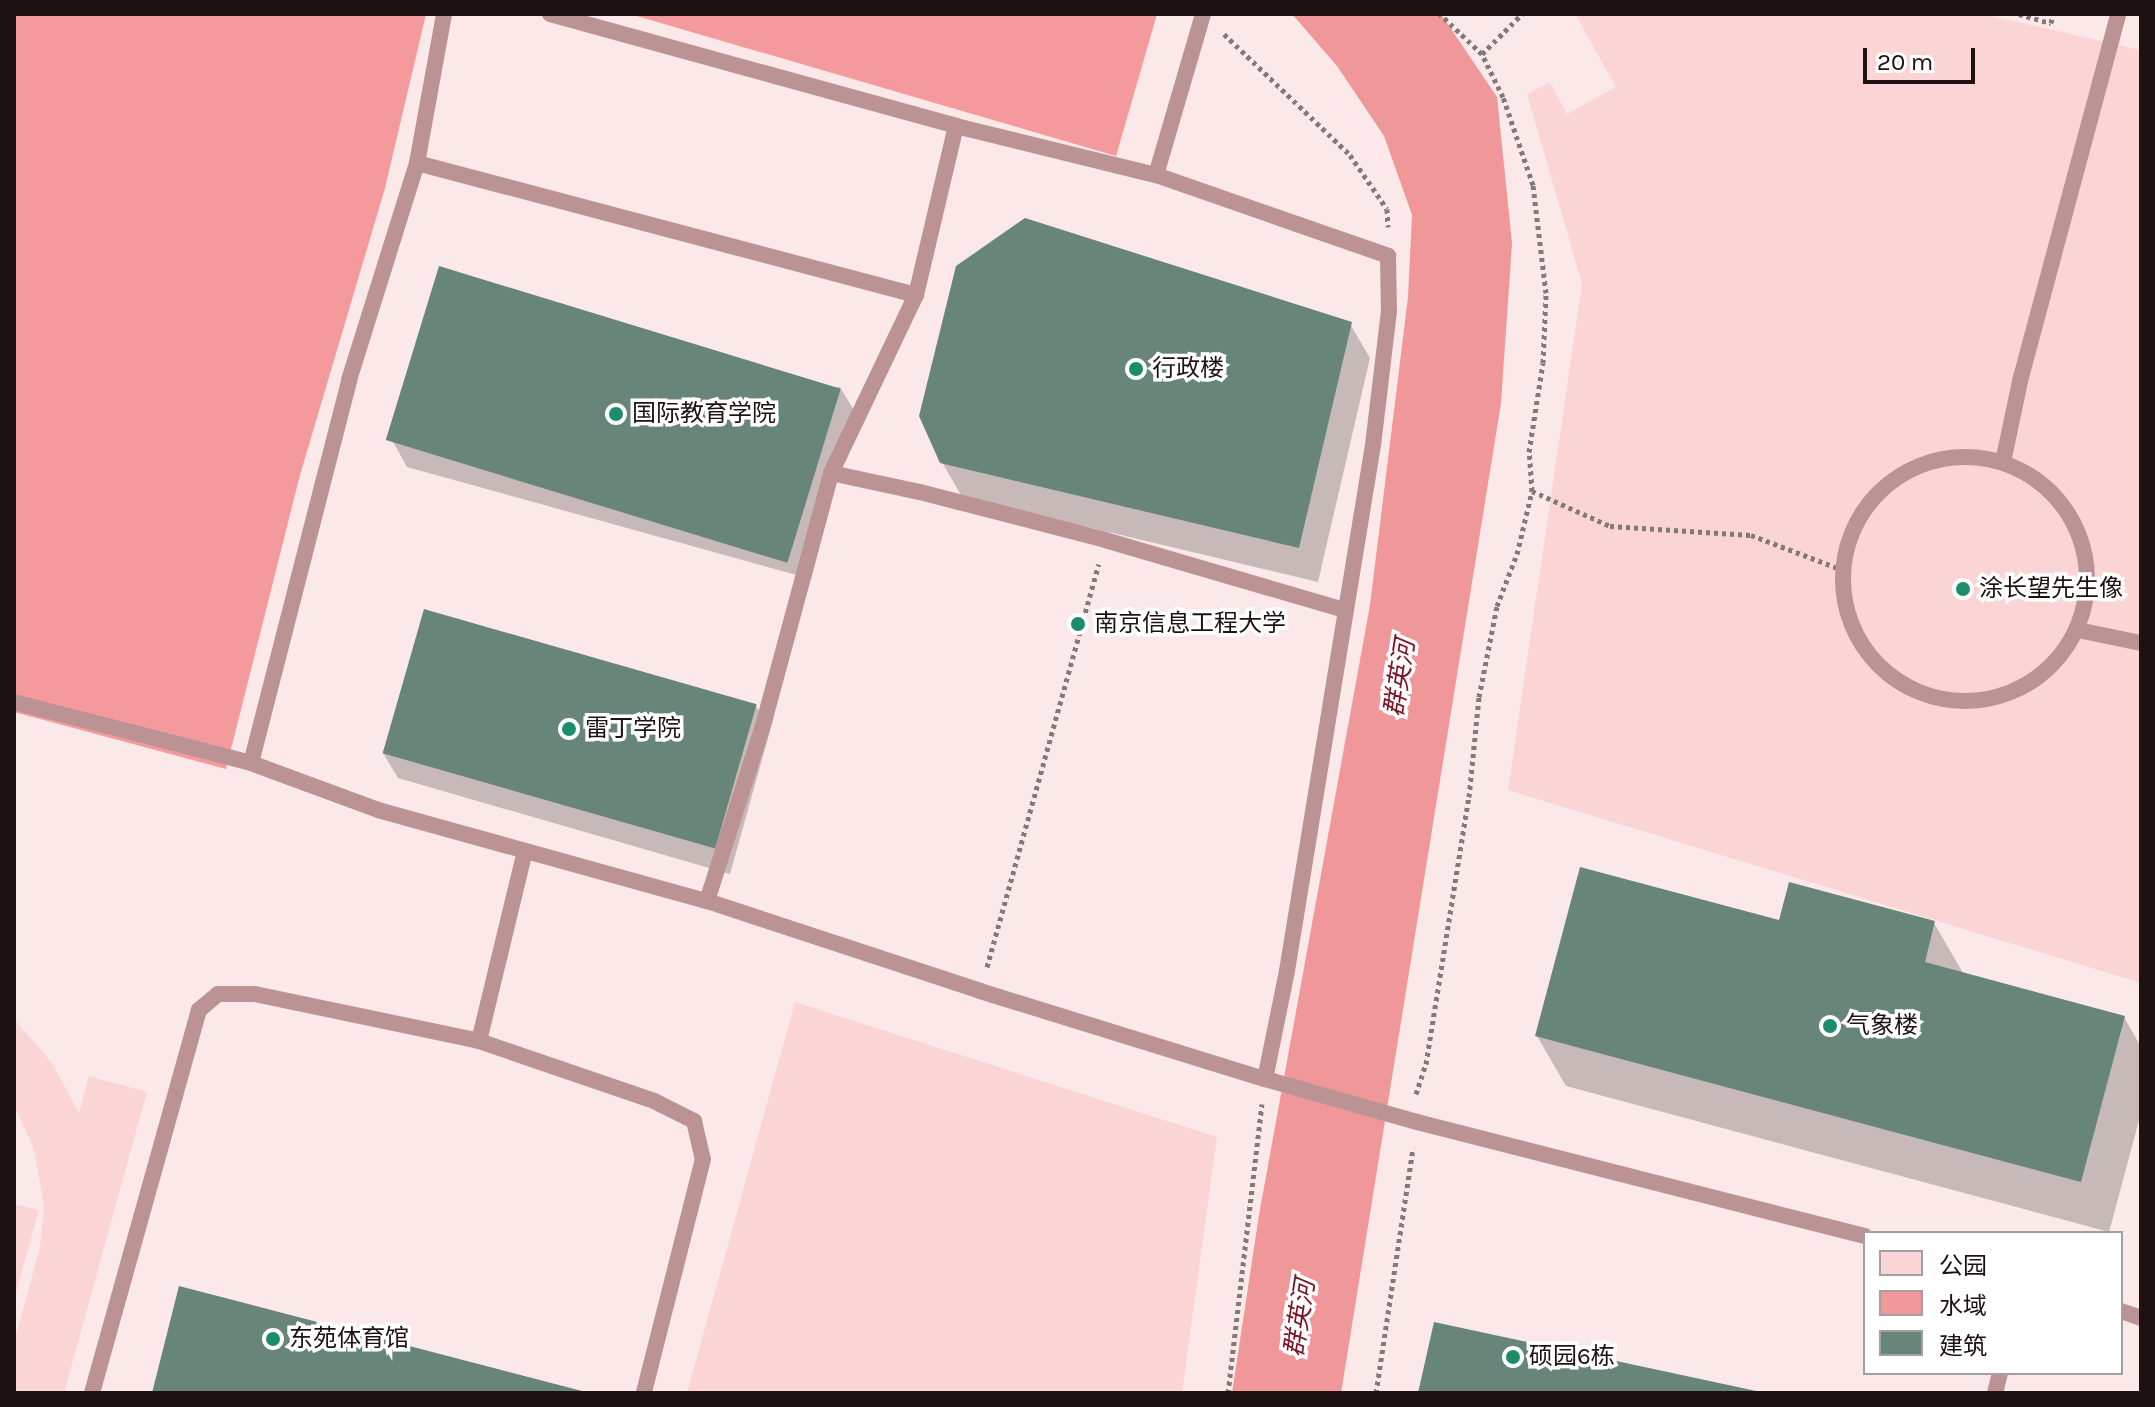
<!DOCTYPE html>
<meta charset="utf-8">
<style>
body{margin:0}
#map{position:relative;width:2155px;height:1407px;overflow:hidden;background:#fdf6f6;font-family:Karla,"Noto Sans SC",sans-serif}
div>[style]{position:absolute}
[style*='--x']{left:calc(var(--x)*1px);top:calc(var(--y)*1px);width:calc(var(--w)*1px);rotate:calc(var(--a)*1deg)}
.built>*{inset:0;background:#fbe8e8}
.green>*{inset:0;background:#fbd5d6}
.forest>*{inset:0;background:#f49a9d}
.water>*{inset:0;background:#f0979a}
.shadow>*{inset:0;background:#0003}
.building>*{inset:0;background:#678579;transform-origin:0 0}
.path>*{height:5px;margin-top:-2.5px;transform-origin:0;background:repeating-linear-gradient(90deg,#827979 0 4px,transparent 0 8px)}
.lane>*{height:16px;margin:-8px;padding:0 8px;transform-origin:8px;border-radius:8px;background:#bc9394}
.lane>.ring{margin:-8px;padding:0;box-sizing:content-box;background:none;border:16px solid #bc9394;border-radius:50%}
.dots>*{width:22px;height:22px;translate:-50% -50%;box-sizing:border-box;border:4px solid #fff;border-radius:50%}
span{translate:-50% -50%;white-space:nowrap;text-align:center;line-height:1.15;-webkit-text-stroke:7px #fff;paint-order:stroke}
.poi-label{font-size:24px;color:#1d1111}
.left{translate:0 -50%;text-align:left}
.water-label{font-size:26px;color:#7d1427;font-style:italic}
.frame{position:absolute;inset:0;border:16px solid #1d1111;pointer-events:none}
.legend{position:absolute;left:1863px;top:1231px;width:260px;height:144px;box-sizing:border-box;background:#fff;border:2px solid #a5a0a0;margin:0;padding:10px 14px;list-style:none;font-size:24px;color:#1d1111}
.legend li{display:flex;align-items:center;gap:16px;height:40px}
.legend b{width:40px;border:2px solid #a5a0a0}
.scale{position:absolute;left:1863px;top:48px;width:112px;height:36px;box-sizing:border-box;border:4px solid #1d1111;border-top:0;padding-left:10px;font-size:24px;line-height:28px;white-space:nowrap;color:#1d1111;-webkit-text-stroke:6px #fff;paint-order:stroke}
</style>
<div id="map">
<div class="built">
<div style="clip-path:polygon(evenodd,14px 14px,2141px 14px,2141px 1393px,14px 1393px,14px 14px,1865px 1233px,2121px 1233px,2121px 1373px,1865px 1373px,1865px 1233px)"></div>
</div>
<div class="green">
<div style="clip-path:polygon(1575px 14px,1982px 14px,2141px 50px,2141px 983px,1508px 790px,1582px 284px,1527px 94px,1550px 82px,1567px 114px,1616px 87px)"></div>
<div style="clip-path:polygon(795px 1002px,1217px 1137px,1182px 1393px,687px 1393px)"></div>
<div style="clip-path:polygon(14px 1019px,52px 1063px,79px 1113px,89px 1076px,147px 1092px,64px 1393px,14px 1393px,14px 1342px,40px 1247px,44px 1207px,34px 1149px,14px 1105px)"></div>
<div style="clip-path:polygon(14px 1204px,39px 1210px,14px 1300px)"></div>
</div>
<div class="forest">
<div style="clip-path:polygon(14px 14px,426px 14px,385px 188px,300px 475px,226px 769px,14px 712px)"></div>
<div style="clip-path:polygon(630px 14px,1157px 14px,1116px 156px)"></div>
</div>
<div class="water">
<div style="clip-path:polygon(1292px 14px,1441px 14px,1497px 97px,1512px 243px,1501px 403px,1341px 1393px,1232px 1393px,1259px 1215px,1370px 605px,1408px 297px,1412px 215px,1384px 136px,1337px 66px)"></div>
</div>
<div class="shadow">
<div style="clip-path:polygon(1350px 324px,1370px 358px,1318px 582px,962px 497px,942px 462px)"></div>
<div style="clip-path:polygon(840px 387px,855px 412px,811px 579px,407px 467px,393px 442px)"></div>
<div style="clip-path:polygon(756px 706px,770px 731px,730px 874px,398px 778px,383px 753px)"></div>
<div style="clip-path:polygon(1780px 923px,1934px 923px,1963px 973px,2124px 1017px,2141px 1047px,2141px 1113px,2109px 1232px,1566px 1086px,1537px 1036px)"></div>
</div>
<div class="building">
<div style="clip-path:polygon(1025px 218px,1352px 322px,1299px 548px,940px 463px,919px 416px,956px 266px)"></div>
<div style="left:439px;top:266px;width:420px;height:182px;rotate:17deg"></div>
<div style="left:424px;top:609px;width:346px;height:150px;rotate:16deg"></div>
<div style="clip-path:polygon(1580px 867px,1779px 920px,1789px 882px,1935px 921px,1925px 962px,2125px 1016px,2081px 1182px,1535px 1036px)"></div>
<div style="clip-path:polygon(179px 1286px,586px 1392px,586px 1393px,152px 1393px)"></div>
<div style="clip-path:polygon(1434px 1322px,1761px 1392px,1761px 1393px,1418px 1393px)"></div>
</div>
<div class="path">
<div style="--x:2019;--y:14;--w:33;--a:16"></div>
<div style="--x:2051;--y:23;--w:9;--a:-77"></div>
<div style="--x:1224;--y:34;--w:175;--a:43.8"></div>
<div style="--x:1350;--y:155;--w:65;--a:55.6"></div>
<div style="--x:1387;--y:209;--w:18;--a:87"></div>
<div style="--x:1482;--y:54;--w:57;--a:-45"></div>
<div style="--x:1532;--y:491;--w:85;--a:24.2"></div>
<div style="--x:1610;--y:526;--w:141;--a:3.7"></div>
<div style="--x:1751;--y:535;--w:98;--a:20.8"></div>
<div style="--x:987;--y:967;--w:418;--a:-74.5"></div>
<div style="--x:1416;--y:1094;--w:32;--a:-72"></div>
<div style="--x:1426;--y:1064;--w:270;--a:-80.9"></div>
<div style="--x:1469;--y:797;--w:100;--a:-84.3"></div>
<div style="--x:1479;--y:697;--w:93;--a:-78.8"></div>
<div style="--x:1497;--y:606;--w:56;--a:-69"></div>
<div style="--x:1517;--y:554;--w:65;--a:-76.6"></div>
<div style="--x:1532;--y:491;--w:39;--a:-94"></div>
<div style="--x:1529;--y:452;--w:90;--a:-81.1"></div>
<div style="--x:1543;--y:363;--w:70;--a:-87.5"></div>
<div style="--x:1546;--y:293;--w:109;--a:-96.9"></div>
<div style="--x:1533;--y:185;--w:93;--a:-108.8"></div>
<div style="--x:1503;--y:97;--w:48;--a:-116"></div>
<div style="--x:1482;--y:54;--w:58;--a:-136.4"></div>
<div style="--x:1228;--y:1393;--w:291;--a:-83.3"></div>
<div style="--x:1376;--y:1393;--w:248;--a:-81.4"></div>
</div>
<div class="lane">
<div style="--x:550;--y:14;--w:421;--a:15.4"></div>
<div style="--x:956;--y:126;--w:206;--a:13.8"></div>
<div style="--x:1156;--y:175;--w:246;--a:19.2"></div>
<div style="--x:1388;--y:256;--w:55;--a:89"></div>
<div style="--x:1389;--y:311;--w:135;--a:96.8"></div>
<div style="--x:1373;--y:445;--w:533;--a:99.29"></div>
<div style="--x:1287;--y:971;--w:110;--a:101.5"></div>
<div style="--x:417;--y:163;--w:516;--a:14.82"></div>
<div style="--x:1156;--y:175;--w:168;--a:-73.7"></div>
<div class="ring" style="left:1843px;top:457px;width:228px;height:228px"></div>
<div style="--x:2003;--y:462;--w:83;--a:-78.1"></div>
<div style="--x:2020;--y:381;--w:380;--a:-75"></div>
<div style="--x:831;--y:473;--w:91;--a:12.1"></div>
<div style="--x:920;--y:492;--w:191;--a:14.5"></div>
<div style="--x:1105;--y:540;--w:249;--a:16.3"></div>
<div style="--x:2078;--y:630;--w:64;--a:11.7"></div>
<div style="--x:14;--y:702;--w:245;--a:14.4"></div>
<div style="--x:251;--y:763;--w:135;--a:20.3"></div>
<div style="--x:378;--y:810;--w:341;--a:15.5"></div>
<div style="--x:707;--y:901;--w:287;--a:18.2"></div>
<div style="--x:980;--y:991;--w:298;--a:17.2"></div>
<div style="--x:1265;--y:1079;--w:158;--a:15.8"></div>
<div style="--x:1417;--y:1122;--w:462;--a:14.3"></div>
<div style="--x:251;--y:763;--w:395;--a:-75.6"></div>
<div style="--x:349;--y:380;--w:227;--a:-72.6"></div>
<div style="--x:417;--y:163;--w:151;--a:-79.7"></div>
<div style="--x:707;--y:901;--w:188;--a:-72.3"></div>
<div style="--x:764;--y:722;--w:258;--a:-74.9"></div>
<div style="--x:831;--y:473;--w:197;--a:-64.5"></div>
<div style="--x:916;--y:295;--w:174;--a:-76.7"></div>
<div style="--x:479;--y:1041;--w:185;--a:18.9"></div>
<div style="--x:654;--y:1101;--w:45;--a:26.6"></div>
<div style="--x:694;--y:1121;--w:39;--a:77"></div>
<div style="--x:703;--y:1159;--w:241;--a:104.2"></div>
<div style="--x:2121;--y:1311;--w:21;--a:19"></div>
<div style="--x:92;--y:1393;--w:398;--a:-74.4"></div>
<div style="--x:199;--y:1010;--w:25;--a:-40"></div>
<div style="--x:218;--y:994;--w:37;--a:0"></div>
<div style="--x:255;--y:994;--w:229;--a:11.8"></div>
<div style="--x:479;--y:1041;--w:195;--a:-76.4"></div>
<div style="--x:1995;--y:1393;--w:21;--a:-76"></div>
</div>
<div class="dots">
<div style="left:1136px;top:369px;background:#1d8c6b"></div>
<div style="left:616px;top:414px;background:#1d8c6b"></div>
<div style="left:1963px;top:589px;background:#1d8c6b"></div>
<div style="left:1078px;top:624px;background:#1d8c6b"></div>
<div style="left:569px;top:729px;background:#1d8c6b"></div>
<div style="left:1830px;top:1026px;background:#1d8c6b"></div>
<div style="left:273px;top:1339px;background:#1d8c6b"></div>
<div style="left:1513px;top:1357px;background:#1d8c6b"></div>
</div>
<div class="poi-label">
<span class="left" style="left:1152px;top:369px">行政楼</span>
<span class="left" style="left:632px;top:414px">国际教育学院</span>
<span class="left" style="left:1979px;top:589px">涂长望先生像</span>
<span class="left" style="left:1094px;top:624px">南京信息工程大学</span>
<span class="left" style="left:585px;top:729px">雷丁学院</span>
<span class="left" style="left:1846px;top:1026px">气象楼</span>
<span class="left" style="left:289px;top:1339px">东苑体育馆</span>
<span class="left" style="left:1529px;top:1357px">硕园6栋</span>
</div>
<div class="water-label">
<span style="left:1400px;top:678px;rotate:-81deg">群英河</span>
<span style="left:1300px;top:1318px;rotate:-81deg">群英河</span>
</div>
<div class="frame"></div>
<ul class="legend">
<li><b style="height:22px;background:#fbd5d6"></b>公园</li>
<li><b style="height:22px;background:#f0979a"></b>水域</li>
<li><b style="height:22px;background:#678579"></b>建筑</li>
</ul>
<div class="scale">20 m</div>
</div>
